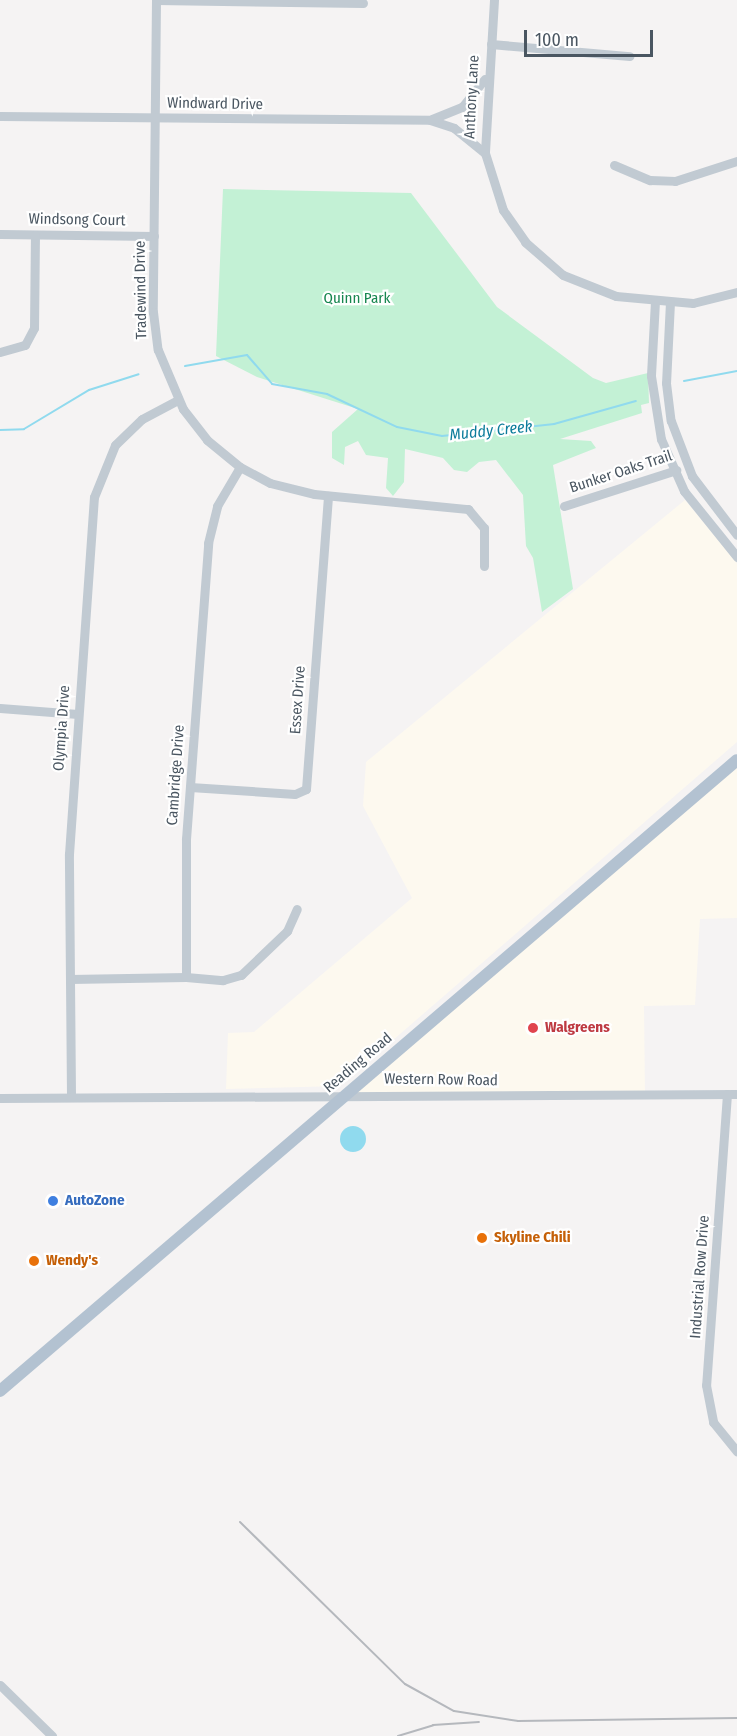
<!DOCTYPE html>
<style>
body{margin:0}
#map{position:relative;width:737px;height:1736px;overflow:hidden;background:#f5f3f3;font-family:"Fira Sans Condensed",sans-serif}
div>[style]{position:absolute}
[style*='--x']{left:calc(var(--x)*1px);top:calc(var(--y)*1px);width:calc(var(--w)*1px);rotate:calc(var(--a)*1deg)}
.commercial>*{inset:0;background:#fdf9ef}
.green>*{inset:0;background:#c3f1d5}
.water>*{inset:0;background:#90daee}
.round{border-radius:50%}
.stream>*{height:2px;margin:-1px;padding:0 1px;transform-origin:1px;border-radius:1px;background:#90daee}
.minor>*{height:9px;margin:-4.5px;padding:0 4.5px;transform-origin:4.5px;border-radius:4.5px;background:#c1cad2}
.major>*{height:12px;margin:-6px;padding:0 6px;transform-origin:6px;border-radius:6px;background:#b3c2d1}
.rail>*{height:2px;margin:-1px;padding:0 1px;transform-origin:1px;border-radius:1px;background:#b5b8bd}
.dots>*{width:16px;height:16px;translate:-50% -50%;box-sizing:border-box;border:3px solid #fff;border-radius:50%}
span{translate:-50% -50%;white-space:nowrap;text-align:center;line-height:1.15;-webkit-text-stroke:4.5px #fff;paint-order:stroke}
.street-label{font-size:15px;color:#4a5661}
.park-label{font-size:15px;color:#17864f}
.health-label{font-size:15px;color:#be3a42;font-weight:700}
.left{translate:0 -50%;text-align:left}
.shop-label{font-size:15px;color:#366cbe;font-weight:700}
.food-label{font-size:15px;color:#c56008;font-weight:700}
.water-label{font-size:16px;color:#0c7c9b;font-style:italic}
.scale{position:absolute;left:524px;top:30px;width:129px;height:27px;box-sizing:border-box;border:3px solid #4a5661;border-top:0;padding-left:8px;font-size:18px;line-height:21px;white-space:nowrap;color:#4a5661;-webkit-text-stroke:4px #fff;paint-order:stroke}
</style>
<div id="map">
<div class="commercial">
<div style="clip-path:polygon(685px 500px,737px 563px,737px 742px,340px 1086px,226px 1089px,228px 1033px,254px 1032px,412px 898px,363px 806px,366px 762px)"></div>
<div style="clip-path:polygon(737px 760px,737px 918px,700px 919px,695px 1005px,644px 1006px,645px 1095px,344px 1094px)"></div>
</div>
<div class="green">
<div style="clip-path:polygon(223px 189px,411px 193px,497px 307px,593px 378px,606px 383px,648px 373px,649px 403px,641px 405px,642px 413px,560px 439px,591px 441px,596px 448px,553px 465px,573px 589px,542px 612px,533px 558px,526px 546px,523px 495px,496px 460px,479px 462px,467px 472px,454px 470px,443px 458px,405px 449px,404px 482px,393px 496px,386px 488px,388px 458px,366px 455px,358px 441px,345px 447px,344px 465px,332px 458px,332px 432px,358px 409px,257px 377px,216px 356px)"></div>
</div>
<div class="water">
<div class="round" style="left:340px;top:1126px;width:26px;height:26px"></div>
</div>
<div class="stream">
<div style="--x:185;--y:366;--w:63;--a:-10.1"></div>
<div style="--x:247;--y:355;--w:38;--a:49"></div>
<div style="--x:272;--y:384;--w:56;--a:10.3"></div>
<div style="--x:327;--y:394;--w:77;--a:25.2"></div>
<div style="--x:397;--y:427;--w:46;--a:11.3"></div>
<div style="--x:442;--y:436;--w:113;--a:-6.1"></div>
<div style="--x:554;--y:424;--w:85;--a:-15.7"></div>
<div style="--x:684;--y:381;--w:54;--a:-10.7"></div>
<div style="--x:0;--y:430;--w:24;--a:-2"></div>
<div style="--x:24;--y:429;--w:76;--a:-31"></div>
<div style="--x:89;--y:390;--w:52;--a:-17.7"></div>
</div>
<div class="minor">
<div style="--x:494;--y:0;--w:153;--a:93.4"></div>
<div style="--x:485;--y:153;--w:60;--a:72.5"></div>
<div style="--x:503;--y:210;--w:39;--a:55"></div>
<div style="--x:525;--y:242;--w:50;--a:41"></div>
<div style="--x:563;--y:275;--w:57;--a:21.6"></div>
<div style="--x:616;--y:296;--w:77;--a:5.2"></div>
<div style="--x:693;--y:303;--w:45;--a:-14"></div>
<div style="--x:363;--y:3;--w:207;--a:-179.2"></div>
<div style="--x:156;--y:0;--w:312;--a:90.6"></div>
<div style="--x:153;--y:312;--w:38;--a:83"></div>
<div style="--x:158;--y:350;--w:64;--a:67"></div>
<div style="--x:183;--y:409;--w:39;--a:52"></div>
<div style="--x:207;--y:440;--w:43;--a:39.3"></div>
<div style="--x:240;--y:467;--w:34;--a:28"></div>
<div style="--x:270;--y:483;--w:45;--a:14"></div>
<div style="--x:314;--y:494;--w:155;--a:5.6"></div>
<div style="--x:468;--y:509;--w:25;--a:50"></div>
<div style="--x:484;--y:528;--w:38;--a:90"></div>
<div style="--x:491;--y:44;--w:139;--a:5"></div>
<div style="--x:0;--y:116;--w:430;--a:0.5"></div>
<div style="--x:430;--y:120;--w:25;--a:18"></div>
<div style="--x:454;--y:128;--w:40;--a:39"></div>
<div style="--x:432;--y:119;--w:32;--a:-22"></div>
<div style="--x:462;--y:107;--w:36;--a:-51"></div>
<div style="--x:614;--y:165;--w:39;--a:23"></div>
<div style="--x:650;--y:180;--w:25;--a:2"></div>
<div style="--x:675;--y:181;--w:65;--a:-17.9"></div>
<div style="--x:0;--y:234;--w:154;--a:0.7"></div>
<div style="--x:655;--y:301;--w:75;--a:93.1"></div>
<div style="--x:651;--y:376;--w:64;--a:81"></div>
<div style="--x:661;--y:439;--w:57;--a:66.1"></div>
<div style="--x:684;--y:491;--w:85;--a:51.2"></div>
<div style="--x:670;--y:302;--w:81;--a:92.8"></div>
<div style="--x:666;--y:383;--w:38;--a:83"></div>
<div style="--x:671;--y:421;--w:59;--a:69.1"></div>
<div style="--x:692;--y:476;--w:74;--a:52.7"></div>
<div style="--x:0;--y:352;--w:26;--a:-16"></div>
<div style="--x:25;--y:345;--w:19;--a:-62"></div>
<div style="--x:34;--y:328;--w:93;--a:-89.4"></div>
<div style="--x:564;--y:506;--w:118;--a:-17.8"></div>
<div style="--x:0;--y:708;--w:78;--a:4.4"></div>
<div style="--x:190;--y:787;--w:105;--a:3.8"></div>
<div style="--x:295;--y:794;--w:12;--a:-24"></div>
<div style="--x:306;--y:789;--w:294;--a:-85.7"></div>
<div style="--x:186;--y:977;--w:37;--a:5"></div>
<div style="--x:223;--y:980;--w:19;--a:-16"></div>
<div style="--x:241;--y:975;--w:64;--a:-43.7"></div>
<div style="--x:287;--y:931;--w:24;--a:-66"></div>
<div style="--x:70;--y:979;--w:116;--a:-1"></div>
<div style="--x:186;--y:977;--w:138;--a:-90"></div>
<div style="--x:186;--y:839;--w:297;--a:-85.7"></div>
<div style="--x:208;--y:543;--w:38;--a:-76"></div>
<div style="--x:217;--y:506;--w:45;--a:-59.5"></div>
<div style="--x:727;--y:1094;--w:292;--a:94.1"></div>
<div style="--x:706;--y:1385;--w:38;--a:79"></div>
<div style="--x:713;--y:1422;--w:38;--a:51"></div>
<div style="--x:71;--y:1095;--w:241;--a:-90.5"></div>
<div style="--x:69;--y:854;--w:358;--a:-86"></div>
<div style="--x:94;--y:497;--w:56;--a:-68"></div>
<div style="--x:115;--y:445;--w:37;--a:-44"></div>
<div style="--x:142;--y:419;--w:40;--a:-28"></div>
<div style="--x:0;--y:1098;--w:737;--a:-0.31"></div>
<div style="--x:0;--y:1685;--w:73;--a:44.4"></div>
</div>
<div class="major">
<div style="--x:0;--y:1391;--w:970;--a:-40.57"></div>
</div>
<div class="rail">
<div style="--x:240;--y:1522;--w:231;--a:44.5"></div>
<div style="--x:405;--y:1684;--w:56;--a:28.9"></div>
<div style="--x:454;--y:1711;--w:65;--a:8.9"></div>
<div style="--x:518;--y:1721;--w:219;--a:-0.8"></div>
<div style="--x:398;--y:1736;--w:37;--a:-17"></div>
<div style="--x:433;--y:1725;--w:46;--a:-3.7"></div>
</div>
<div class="dots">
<div style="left:533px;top:1028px;background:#e0444e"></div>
<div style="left:53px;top:1201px;background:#3f7fe0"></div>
<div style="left:482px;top:1238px;background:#e8710a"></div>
<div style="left:34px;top:1261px;background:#e8710a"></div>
</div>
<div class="street-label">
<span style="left:472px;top:97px;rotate:-87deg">Anthony Lane</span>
<span style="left:215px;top:104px;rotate:1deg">Windward Drive</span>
<span style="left:77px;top:220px;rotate:1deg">Windsong Court</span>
<span style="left:141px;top:290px;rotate:-91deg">Tradewind Drive</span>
<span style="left:621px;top:472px;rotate:-18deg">Bunker Oaks Trail</span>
<span style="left:298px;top:700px;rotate:-86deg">Essex Drive</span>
<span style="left:62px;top:728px;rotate:-86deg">Olympia Drive</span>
<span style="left:176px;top:775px;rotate:-86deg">Cambridge Drive</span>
<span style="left:358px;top:1063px;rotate:-40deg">Reading Road</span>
<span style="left:441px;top:1080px;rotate:1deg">Western Row Road</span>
<span style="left:700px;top:1277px;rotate:-86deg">Industrial Row Drive</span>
</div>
<div class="park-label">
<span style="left:357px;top:299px">Quinn Park</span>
</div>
<div class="health-label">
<span class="left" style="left:545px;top:1028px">Walgreens</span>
</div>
<div class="shop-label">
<span class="left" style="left:65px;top:1201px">AutoZone</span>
</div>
<div class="food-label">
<span class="left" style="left:494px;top:1238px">Skyline Chili</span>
<span class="left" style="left:46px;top:1261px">Wendy's</span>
</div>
<div class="water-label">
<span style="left:491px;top:431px;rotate:-6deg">Muddy Creek</span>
</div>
<div class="scale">100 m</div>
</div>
